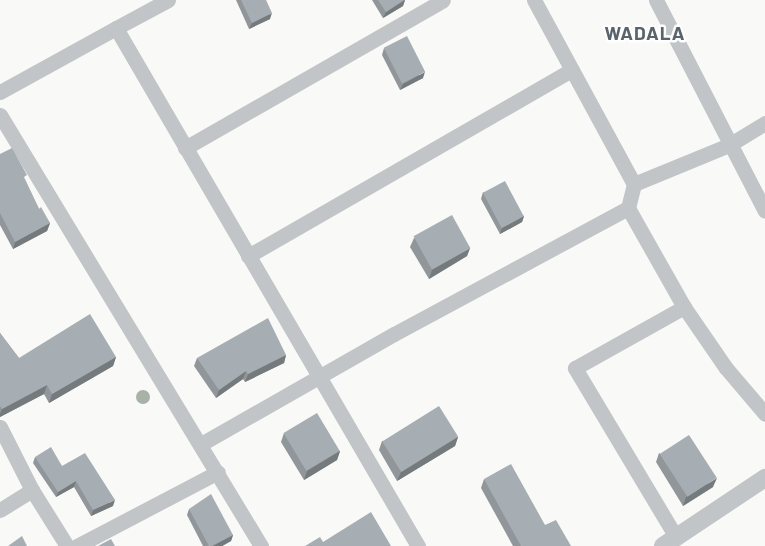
<!DOCTYPE html>
<style>
body{margin:0}
#map{position:relative;width:765px;height:546px;overflow:hidden;background:#f9f9f7;font-family:Barlow,sans-serif}
div>[style]{position:absolute}
[style*='--x']{left:calc(var(--x)*1px);top:calc(var(--y)*1px);width:calc(var(--w)*1px);rotate:calc(var(--a)*1deg)}
.minor>*{height:15px;margin:-7.5px;padding:0 7.5px;transform-origin:7.5px;border-radius:7.5px;background:#c1c5c8}
.tertiary>*{height:18px;margin:-9px;padding:0 9px;transform-origin:9px;border-radius:9px;background:#c1c5c8}
.trees>*{width:14px;height:14px;margin:-7px;border-radius:50%;background:#a9b2a7}
.wall>*{inset:0;background:#90969a}
.shaded-wall>*{inset:0;background:#757a7d}
.building>*{inset:0;background:#a7aeb3;transform-origin:0 0}
span{translate:-50% -50%;white-space:nowrap;text-align:center;line-height:1.15;-webkit-text-stroke:5px #fff;paint-order:stroke}
.district-label{font-size:19px;color:#59636b;font-weight:700;letter-spacing:1px}
</style>
<div id="map">
<div class="minor">
<div style="--x:534;--y:0;--w:209;--a:61.5"></div>
<div style="--x:634;--y:184;--w:25;--a:104"></div>
<div style="--x:656;--y:0;--w:237;--a:62.7"></div>
<div style="--x:116;--y:28;--w:59;--a:-28.3"></div>
<div style="--x:0;--y:92;--w:132;--a:-28.9"></div>
<div style="--x:116;--y:28;--w:600;--a:59.76"></div>
<div style="--x:0;--y:115;--w:504;--a:58.8"></div>
<div style="--x:185;--y:148;--w:297;--a:-29.8"></div>
<div style="--x:634;--y:184;--w:103;--a:-22.3"></div>
<div style="--x:729;--y:145;--w:42;--a:-31.4"></div>
<div style="--x:248;--y:256;--w:371;--a:-29.9"></div>
<div style="--x:0;--y:427;--w:71;--a:63.1"></div>
<div style="--x:201;--y:444;--w:222;--a:-29.7"></div>
<div style="--x:394;--y:334;--w:266;--a:-28.3"></div>
<div style="--x:628;--y:208;--w:114;--a:60.5"></div>
<div style="--x:684;--y:307;--w:74;--a:55.5"></div>
<div style="--x:726;--y:368;--w:60;--a:49.7"></div>
<div style="--x:0;--y:510;--w:38;--a:-32"></div>
<div style="--x:32;--y:490;--w:66;--a:58"></div>
<div style="--x:676;--y:537;--w:197;--a:-120.9"></div>
<div style="--x:575;--y:368;--w:125;--a:-29.2"></div>
<div style="--x:77;--y:546;--w:159;--a:-27.7"></div>
</div>
<div class="tertiary">
<div style="--x:663;--y:546;--w:123;--a:-33.7"></div>
</div>
<div class="trees">
<div style="left:143px;top:397px"></div>
</div>
<div class="wall">
<div style="clip-path:polygon(236px 0,266px 0,270px 19px,249px 29px)"></div>
<div style="clip-path:polygon(372px 0,405px 0,403px 6px,383px 18px)"></div>
<div style="clip-path:polygon(384px 48px,423px 78px,400px 90px,382px 55px)"></div>
<div style="clip-path:polygon(0 154px,25px 180px,39px 209px,50px 223px,47px 231px,13px 249px,0 225px)"></div>
<div style="clip-path:polygon(483px 192px,524px 216px,522px 222px,500px 234px,481px 199px)"></div>
<div style="clip-path:polygon(414px 238px,470px 248px,467px 256px,429px 279px,410px 247px)"></div>
<div style="clip-path:polygon(0 333px,19px 358px,116px 357px,113px 366px,49px 403px,44px 394px,0 417px)"></div>
<div style="clip-path:polygon(286px 355px,284px 363px,245px 382px,243px 379px,216px 398px,194px 366px,197px 358px)"></div>
<div style="clip-path:polygon(284px 433px,340px 451px,337px 460px,304px 480px,281px 442px)"></div>
<div style="clip-path:polygon(458px 437px,455px 446px,397px 481px,379px 450px,382px 441px)"></div>
<div style="clip-path:polygon(659px 453px,713px 487px,683px 506px,656px 462px)"></div>
<div style="clip-path:polygon(35px 457px,62px 466px,113px 506px,91px 516px,74px 487px,56px 497px,33px 463px)"></div>
<div style="clip-path:polygon(484px 479px,545px 525px,571px 546px,513px 546px,481px 488px)"></div>
<div style="clip-path:polygon(189px 509px,233px 535px,231px 541px,222px 546px,203px 546px,187px 515px)"></div>
</div>
<div class="shaded-wall">
<div style="clip-path:polygon(405px 0,403px 6px,383px 18px,386px 12px)"></div>
<div style="clip-path:polygon(272px 13px,270px 19px,249px 29px,252px 23px)"></div>
<div style="clip-path:polygon(425px 72px,423px 78px,400px 90px,403px 84px)"></div>
<div style="clip-path:polygon(524px 216px,522px 222px,500px 234px,502px 228px)"></div>
<div style="clip-path:polygon(50px 223px,47px 231px,13px 249px,15px 242px)"></div>
<div style="clip-path:polygon(470px 248px,467px 256px,429px 279px,432px 270px)"></div>
<div style="clip-path:polygon(286px 355px,284px 363px,245px 382px,248px 374px)"></div>
<div style="clip-path:polygon(116px 357px,113px 366px,49px 403px,52px 394px)"></div>
<div style="clip-path:polygon(246px 371px,243px 379px,216px 398px,219px 390px)"></div>
<div style="clip-path:polygon(47px 385px,44px 394px,0 417px,0 414px,2px 409px)"></div>
<div style="clip-path:polygon(458px 437px,455px 446px,397px 481px,401px 472px)"></div>
<div style="clip-path:polygon(340px 451px,337px 460px,304px 480px,307px 471px)"></div>
<div style="clip-path:polygon(717px 478px,713px 487px,683px 506px,686px 497px)"></div>
<div style="clip-path:polygon(76px 481px,74px 487px,56px 497px,58px 492px)"></div>
<div style="clip-path:polygon(115px 500px,113px 506px,91px 516px,93px 510px)"></div>
<div style="clip-path:polygon(233px 535px,231px 541px,222px 546px,212px 546px)"></div>
</div>
<div class="building">
<div style="clip-path:polygon(241px 0,266px 0,272px 13px,252px 23px)"></div>
<div style="clip-path:polygon(378px 0,404px 0,386px 12px)"></div>
<div style="left:407px;top:36px;width:40px;height:26px;rotate:63deg"></div>
<div style="clip-path:polygon(12px 148px,27px 175px,24px 177px,39px 209px,41px 207px,50px 223px,15px 242px,0 213px,0 154px)"></div>
<div style="left:505px;top:181px;width:40px;height:25px;rotate:62deg"></div>
<div style="left:452px;top:215px;width:38px;height:44px;rotate:61deg"></div>
<div style="clip-path:polygon(90px 314px,116px 357px,52px 394px,47px 385px,2px 409px,0 406px,0 333px,19px 358px)"></div>
<div style="clip-path:polygon(268px 318px,286px 355px,248px 374px,246px 371px,219px 390px,197px 358px)"></div>
<div style="left:439px;top:406px;width:36px;height:67px;rotate:58deg"></div>
<div style="left:317px;top:413px;width:44px;height:39px;rotate:59deg"></div>
<div style="left:689px;top:435px;width:51px;height:35px;rotate:57deg"></div>
<div style="clip-path:polygon(51px 447px,62px 466px,85px 453px,115px 500px,93px 510px,76px 481px,58px 492px,35px 457px)"></div>
<div style="clip-path:polygon(511px 464px,545px 525px,556px 520px,571px 546px,521px 546px,484px 479px)"></div>
<div style="clip-path:polygon(211px 494px,233px 535px,212px 546px,209px 546px,189px 509px)"></div>
<div style="clip-path:polygon(371px 512px,391px 546px,305px 546px,320px 537px,323px 542px)"></div>
<div style="clip-path:polygon(22px 536px,27px 546px,8px 546px)"></div>
<div style="clip-path:polygon(111px 539px,115px 546px,98px 546px)"></div>
</div>
<div class="district-label">
<span style="left:645px;top:33px">WADALA</span>
</div>
</div>
